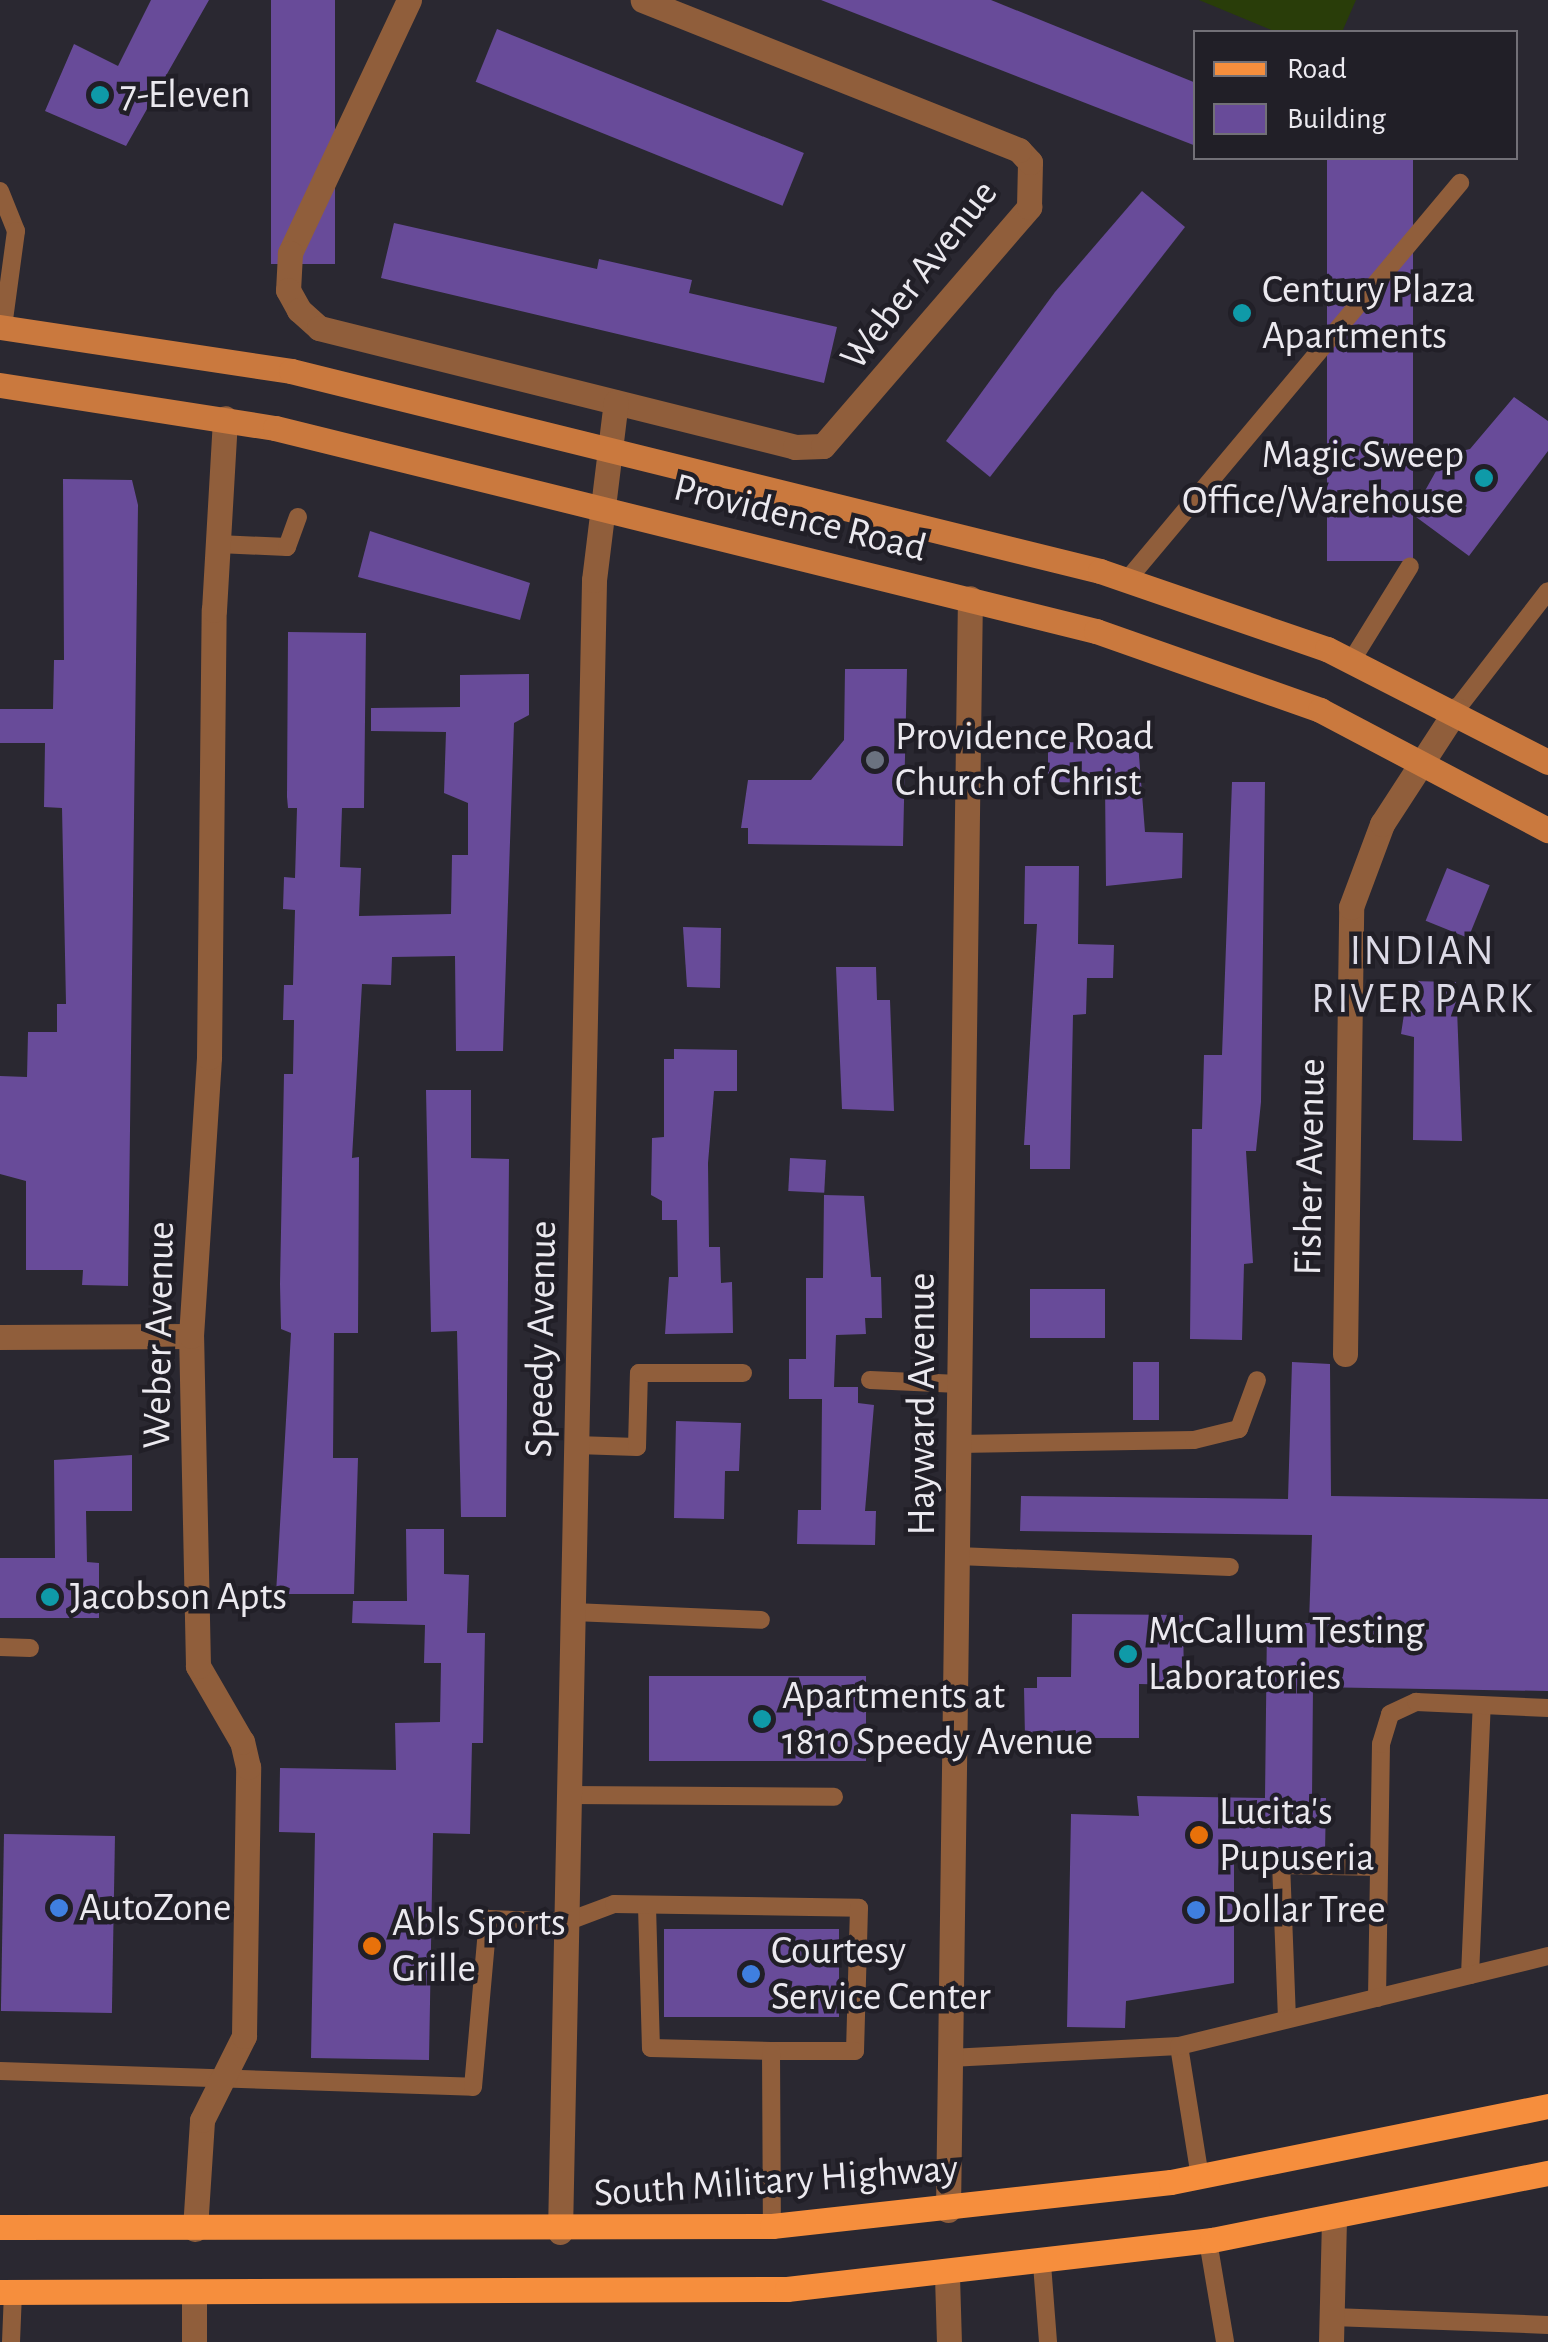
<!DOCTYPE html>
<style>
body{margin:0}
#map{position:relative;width:1548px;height:2342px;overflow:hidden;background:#2a2831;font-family:"Alegreya Sans",sans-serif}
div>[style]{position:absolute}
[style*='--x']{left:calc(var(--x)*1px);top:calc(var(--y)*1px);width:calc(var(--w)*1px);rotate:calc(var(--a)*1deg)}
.green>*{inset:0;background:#293d09}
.building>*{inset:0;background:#684b99;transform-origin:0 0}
.service>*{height:18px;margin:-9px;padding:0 9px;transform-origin:9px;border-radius:9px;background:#905e3b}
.minor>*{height:25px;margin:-12.5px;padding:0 12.5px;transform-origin:12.5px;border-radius:12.5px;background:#905e3b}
.secondary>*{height:25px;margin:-12.5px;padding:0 12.5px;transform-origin:12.5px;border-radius:12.5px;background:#ca793e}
.primary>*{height:25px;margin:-12.5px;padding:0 12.5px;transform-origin:12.5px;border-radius:12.5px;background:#f68e3d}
.dots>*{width:28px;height:28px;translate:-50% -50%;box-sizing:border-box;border:5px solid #211f27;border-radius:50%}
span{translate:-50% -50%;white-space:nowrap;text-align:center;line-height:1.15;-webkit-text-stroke:9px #211f27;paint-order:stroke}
.poi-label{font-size:40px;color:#ebe9ef}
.left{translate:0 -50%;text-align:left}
.right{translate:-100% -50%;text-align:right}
.street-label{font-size:40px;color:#ebe9ef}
.neighbourhood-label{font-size:42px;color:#dcdae6;letter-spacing:2.5px}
.legend{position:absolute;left:1193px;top:30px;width:325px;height:130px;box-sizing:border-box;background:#211f27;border:2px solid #727077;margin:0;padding:12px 18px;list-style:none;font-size:30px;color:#ebe9ef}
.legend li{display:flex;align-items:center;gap:20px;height:50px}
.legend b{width:50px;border:2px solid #727077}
</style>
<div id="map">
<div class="green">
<div style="clip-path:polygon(1199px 0,1356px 0,1342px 32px,1276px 32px)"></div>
</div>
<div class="building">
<div style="clip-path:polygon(151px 0,209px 0,126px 146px,45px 111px,74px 44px,118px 66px)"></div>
<div style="left:271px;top:0;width:64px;height:264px"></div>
<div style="clip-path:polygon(821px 0,991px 0,1196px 83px,1196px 146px)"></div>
<div style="left:497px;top:29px;width:331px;height:57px;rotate:22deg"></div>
<div style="left:1327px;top:158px;width:86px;height:403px"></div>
<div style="clip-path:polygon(1142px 191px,1185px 227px,990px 477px,946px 441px,1055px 292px)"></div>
<div style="clip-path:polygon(394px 223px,597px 269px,599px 259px,692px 280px,689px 293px,837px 327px,824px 383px,381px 278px)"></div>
<div style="clip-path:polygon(1514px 397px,1548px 421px,1548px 451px,1469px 556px,1412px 514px,1445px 455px,1470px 449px)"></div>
<div style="clip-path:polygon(63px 479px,132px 480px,138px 505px,128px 1286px,82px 1285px,83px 1270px,26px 1270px,26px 1181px,0 1174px,0 1076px,27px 1077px,28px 1032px,57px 1032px,57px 1004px,66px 1004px,62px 808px,44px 807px,45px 743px,0 743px,0 709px,53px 709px,54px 660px,64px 660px)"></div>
<div style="clip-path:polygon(370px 531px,530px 583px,520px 620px,358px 577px)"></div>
<div style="clip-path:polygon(288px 632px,366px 633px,364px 808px,342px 808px,340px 867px,361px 868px,359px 916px,451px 914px,452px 855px,468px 855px,468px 803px,444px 793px,446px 732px,371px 731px,371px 708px,460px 707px,460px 675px,529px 674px,529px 715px,514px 723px,503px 1051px,456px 1051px,455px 956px,392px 957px,391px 985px,362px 984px,352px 1158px,359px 1157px,358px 1333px,334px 1333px,333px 1458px,358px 1458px,354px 1594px,276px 1594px,291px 1333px,281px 1329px,280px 1284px,284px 1074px,293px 1074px,294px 1020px,283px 1020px,284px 985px,293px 985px,295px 910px,283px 909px,284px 877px,295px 878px,297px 808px,288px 808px,287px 797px)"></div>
<div style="clip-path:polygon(845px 669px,907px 669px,903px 846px,748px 844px,748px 828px,741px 828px,748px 780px,811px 780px,844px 740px)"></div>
<div style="clip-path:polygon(1048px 742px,1138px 743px,1145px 832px,1183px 833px,1182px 878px,1106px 886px,1105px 783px,1048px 782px)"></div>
<div style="clip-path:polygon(1232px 782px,1265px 782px,1261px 1102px,1256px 1151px,1246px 1151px,1253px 1263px,1244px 1264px,1242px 1340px,1190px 1339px,1192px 1129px,1202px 1129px,1204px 1055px,1222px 1055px)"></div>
<div style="clip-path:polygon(1025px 866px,1079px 866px,1078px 944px,1114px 945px,1113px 978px,1087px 978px,1086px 1014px,1073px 1015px,1070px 1169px,1030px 1169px,1030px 1145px,1024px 1145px,1037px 924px,1024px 924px)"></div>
<div style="left:1447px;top:868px;width:46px;height:57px;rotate:22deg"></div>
<div style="clip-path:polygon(683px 927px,721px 928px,720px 988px,687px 987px)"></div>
<div style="clip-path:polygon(836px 967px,876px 967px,877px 1000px,890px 1000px,894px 1111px,842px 1109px)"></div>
<div style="clip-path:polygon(1409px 981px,1456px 982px,1462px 1141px,1413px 1140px,1414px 1037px,1401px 1034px)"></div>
<div style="clip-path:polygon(674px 1049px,737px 1050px,737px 1091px,714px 1091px,708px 1163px,709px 1247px,720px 1247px,721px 1283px,732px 1282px,733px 1333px,665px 1334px,669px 1277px,678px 1277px,677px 1220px,662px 1220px,662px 1201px,651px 1195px,652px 1138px,664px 1137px,664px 1059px,674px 1059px)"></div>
<div style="clip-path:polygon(426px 1090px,471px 1090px,471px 1158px,509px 1159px,506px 1517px,461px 1517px,457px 1331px,431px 1332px)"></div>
<div style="left:790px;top:1158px;width:36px;height:33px;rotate:3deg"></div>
<div style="clip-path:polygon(824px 1195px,864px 1196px,871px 1277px,881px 1277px,882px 1318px,865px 1318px,866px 1334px,836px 1335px,834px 1387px,858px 1387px,858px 1403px,874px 1405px,865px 1511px,876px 1511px,875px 1545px,797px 1544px,798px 1510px,821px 1510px,822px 1399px,789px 1399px,789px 1359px,806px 1359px,806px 1278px,823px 1278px)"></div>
<div style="left:1030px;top:1289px;width:75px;height:49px"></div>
<div style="left:1133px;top:1362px;width:26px;height:58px"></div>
<div style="clip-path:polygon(1292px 1362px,1330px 1364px,1331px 1496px,1548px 1499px,1548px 1691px,1313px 1687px,1312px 1798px,1326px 1798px,1325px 1853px,1234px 1858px,1234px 1983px,1126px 2001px,1125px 2028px,1067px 2027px,1071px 1814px,1139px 1816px,1137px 1796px,1265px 1798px,1267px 1623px,1309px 1623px,1312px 1535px,1020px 1531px,1021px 1496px,1288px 1499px)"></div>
<div style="clip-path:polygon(676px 1421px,741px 1423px,739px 1471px,725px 1471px,724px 1519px,674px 1518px)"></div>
<div style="clip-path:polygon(132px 1455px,132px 1511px,86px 1511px,87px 1562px,99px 1563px,99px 1618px,0 1618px,0 1558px,55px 1558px,54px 1460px)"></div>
<div style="clip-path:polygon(406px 1529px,444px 1529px,444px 1574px,469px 1575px,467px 1633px,485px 1633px,483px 1743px,472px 1743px,470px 1834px,433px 1833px,429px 2060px,311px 2058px,315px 1833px,279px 1832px,280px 1768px,396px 1770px,395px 1723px,440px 1722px,441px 1663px,424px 1663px,425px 1625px,352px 1623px,353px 1601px,407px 1601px)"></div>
<div style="clip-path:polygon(1072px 1614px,1183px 1615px,1184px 1685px,1139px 1684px,1139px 1738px,1025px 1738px,1024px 1688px,1037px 1688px,1037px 1677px,1071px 1677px)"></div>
<div style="left:649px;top:1676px;width:217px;height:85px"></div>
<div style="left:4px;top:1834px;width:111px;height:177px;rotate:1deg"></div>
<div style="left:664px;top:1929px;width:175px;height:88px"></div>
</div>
<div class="service">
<div style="--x:0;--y:191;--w:43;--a:68.2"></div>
<div style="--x:16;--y:231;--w:97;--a:97.7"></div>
<div style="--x:218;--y:544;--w:69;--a:2.5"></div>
<div style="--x:287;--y:547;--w:32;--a:-70"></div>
<div style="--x:1128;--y:579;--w:517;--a:-50.02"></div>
<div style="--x:1352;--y:660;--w:110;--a:-58.3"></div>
<div style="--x:1456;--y:710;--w:150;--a:-52.3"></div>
<div style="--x:870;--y:1380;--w:89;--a:2.6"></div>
<div style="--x:958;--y:1444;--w:236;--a:-1"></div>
<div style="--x:1194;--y:1440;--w:46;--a:-13.7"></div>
<div style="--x:1239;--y:1429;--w:52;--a:-69.8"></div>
<div style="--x:576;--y:1445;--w:61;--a:1.9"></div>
<div style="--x:637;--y:1447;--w:74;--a:-88.5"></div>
<div style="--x:639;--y:1373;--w:104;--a:0"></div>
<div style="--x:958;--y:1556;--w:272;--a:2.3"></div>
<div style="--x:573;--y:1612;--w:188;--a:2.4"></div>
<div style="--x:0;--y:1647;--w:30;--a:2"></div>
<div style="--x:569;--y:1795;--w:265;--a:0.4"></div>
<div style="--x:647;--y:1906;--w:142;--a:88.4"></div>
<div style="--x:651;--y:2048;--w:120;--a:1.4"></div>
<div style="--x:1470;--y:1975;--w:270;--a:-87.5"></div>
<div style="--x:1377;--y:1998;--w:254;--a:-89.1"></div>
<div style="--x:1381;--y:1744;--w:31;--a:-73"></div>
<div style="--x:1390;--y:1714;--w:29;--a:-25"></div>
<div style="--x:1416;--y:1702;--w:132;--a:2.6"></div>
<div style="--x:1287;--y:2019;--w:154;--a:-92.2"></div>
<div style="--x:1281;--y:1865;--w:98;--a:1.2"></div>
<div style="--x:1179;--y:2046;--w:133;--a:80.9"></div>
<div style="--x:950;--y:2058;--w:229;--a:-3"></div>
<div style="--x:1179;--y:2046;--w:380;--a:-13.7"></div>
<div style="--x:0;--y:2071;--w:473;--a:1.9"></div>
<div style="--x:473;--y:2087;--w:169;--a:-84.9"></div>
<div style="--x:488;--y:1919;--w:78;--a:2.2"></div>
<div style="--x:566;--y:1922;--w:51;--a:-20.6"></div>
<div style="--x:614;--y:1904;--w:245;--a:0.9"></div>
<div style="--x:859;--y:1908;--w:143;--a:91.6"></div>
<div style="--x:855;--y:2051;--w:84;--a:180"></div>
<div style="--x:771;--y:2051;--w:175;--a:89.7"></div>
<div style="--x:1208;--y:2241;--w:102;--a:80.4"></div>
<div style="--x:1042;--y:2264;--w:78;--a:85.6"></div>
<div style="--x:1332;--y:2317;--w:216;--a:2.1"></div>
<div style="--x:11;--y:2342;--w:50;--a:-87.7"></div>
</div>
<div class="minor">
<div style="--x:409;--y:0;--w:280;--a:115.2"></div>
<div style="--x:290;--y:253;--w:37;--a:93"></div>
<div style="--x:288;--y:290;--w:23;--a:61"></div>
<div style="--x:299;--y:310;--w:27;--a:42"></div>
<div style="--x:319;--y:328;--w:491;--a:14"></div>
<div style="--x:795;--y:447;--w:28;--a:-2"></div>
<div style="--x:823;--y:446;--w:316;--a:-49.2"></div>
<div style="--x:1029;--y:207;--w:45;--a:-88.7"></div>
<div style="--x:1030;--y:162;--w:16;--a:-133"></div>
<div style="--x:1019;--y:150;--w:405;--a:-158.3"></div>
<div style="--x:0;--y:1337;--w:191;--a:-0.3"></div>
<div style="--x:1345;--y:1354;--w:447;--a:-89.2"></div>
<div style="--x:1351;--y:907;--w:89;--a:-69.5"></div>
<div style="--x:1382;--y:824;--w:136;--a:-57"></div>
<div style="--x:948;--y:2210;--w:1612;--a:-89.22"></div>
<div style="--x:195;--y:2229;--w:109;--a:-86.3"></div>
<div style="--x:202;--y:2120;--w:94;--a:-63.4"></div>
<div style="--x:244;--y:2036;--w:269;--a:-89.1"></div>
<div style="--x:248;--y:1767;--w:26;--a:-103"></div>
<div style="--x:242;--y:1742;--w:88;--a:-120.1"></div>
<div style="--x:198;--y:1666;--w:330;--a:-91.2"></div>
<div style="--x:191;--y:1336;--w:280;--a:-86.3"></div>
<div style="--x:209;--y:1057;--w:447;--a:-89.4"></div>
<div style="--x:214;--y:610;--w:192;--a:-86.7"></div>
<div style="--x:560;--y:2232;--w:1652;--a:-88.82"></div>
<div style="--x:594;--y:580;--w:179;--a:-83"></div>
<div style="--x:947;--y:2276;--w:66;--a:88.3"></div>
<div style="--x:194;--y:2342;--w:47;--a:-90"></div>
<div style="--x:1331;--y:2342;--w:123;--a:-88.6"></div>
</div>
<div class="secondary">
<div style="--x:0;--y:327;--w:294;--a:8.6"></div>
<div style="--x:291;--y:371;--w:833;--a:13.89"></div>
<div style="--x:1100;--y:571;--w:240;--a:19"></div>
<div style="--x:1327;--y:649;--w:248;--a:27.1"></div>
<div style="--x:0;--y:385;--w:278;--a:8.9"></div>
<div style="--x:275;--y:428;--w:846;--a:13.89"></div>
<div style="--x:1096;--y:631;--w:238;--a:19.4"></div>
<div style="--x:1320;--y:710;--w:258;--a:27.8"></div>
</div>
<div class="primary">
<div style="--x:0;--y:2227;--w:772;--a:-0.07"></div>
<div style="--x:772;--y:2226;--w:401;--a:-6.3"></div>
<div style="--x:1171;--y:2182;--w:385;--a:-11.4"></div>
<div style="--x:0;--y:2292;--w:787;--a:-0.22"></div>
<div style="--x:787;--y:2289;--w:428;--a:-6.6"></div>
<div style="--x:1212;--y:2240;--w:343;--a:-11.3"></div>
</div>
<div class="dots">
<div style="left:100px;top:95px;background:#0f9aa8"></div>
<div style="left:1242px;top:313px;background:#0f9aa8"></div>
<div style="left:1484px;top:478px;background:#0f9aa8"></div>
<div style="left:875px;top:760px;background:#6b7280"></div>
<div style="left:50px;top:1597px;background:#0f9aa8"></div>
<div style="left:1128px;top:1654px;background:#0f9aa8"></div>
<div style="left:762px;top:1719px;background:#0f9aa8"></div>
<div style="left:1199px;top:1835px;background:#e8710a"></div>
<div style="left:59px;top:1908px;background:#3f7fe0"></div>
<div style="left:1196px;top:1910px;background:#3f7fe0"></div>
<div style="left:372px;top:1946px;background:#e8710a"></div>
<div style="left:751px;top:1974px;background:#3f7fe0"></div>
</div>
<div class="poi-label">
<span class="left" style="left:120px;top:95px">7-Eleven</span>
<span class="left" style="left:1262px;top:313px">Century Plaza<br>Apartments</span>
<span class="right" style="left:1464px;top:478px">Magic Sweep<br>Office/Warehouse</span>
<span class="left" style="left:895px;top:760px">Providence Road<br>Church of Christ</span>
<span class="left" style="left:70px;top:1597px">Jacobson Apts</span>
<span class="left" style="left:1148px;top:1654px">McCallum Testing<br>Laboratories</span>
<span class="left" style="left:782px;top:1719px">Apartments at<br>1810 Speedy Avenue</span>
<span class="left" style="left:1219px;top:1835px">Lucita's<br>Pupuseria</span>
<span class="left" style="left:79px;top:1908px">AutoZone</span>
<span class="left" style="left:1216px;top:1910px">Dollar Tree</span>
<span class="left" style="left:392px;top:1946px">Abls Sports<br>Grille</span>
<span class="left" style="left:771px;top:1974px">Courtesy<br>Service Center</span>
</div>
<div class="street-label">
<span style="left:919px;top:275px;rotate:-52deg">Weber Avenue</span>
<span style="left:800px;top:518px;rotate:14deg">Providence Road</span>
<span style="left:1310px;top:1167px;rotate:-89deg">Fisher Avenue</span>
<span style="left:159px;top:1335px;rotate:-89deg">Weber Avenue</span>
<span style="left:541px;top:1339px;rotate:-89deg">Speedy Avenue</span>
<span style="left:922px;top:1404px;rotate:-90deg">Hayward Avenue</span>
<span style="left:776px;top:2181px;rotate:-4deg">South Military Highway</span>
</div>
<div class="neighbourhood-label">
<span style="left:1423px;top:975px">INDIAN<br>RIVER PARK</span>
</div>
<ul class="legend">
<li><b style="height:12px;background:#f68e3d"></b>Road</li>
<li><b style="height:28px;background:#684b99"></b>Building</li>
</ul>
</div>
